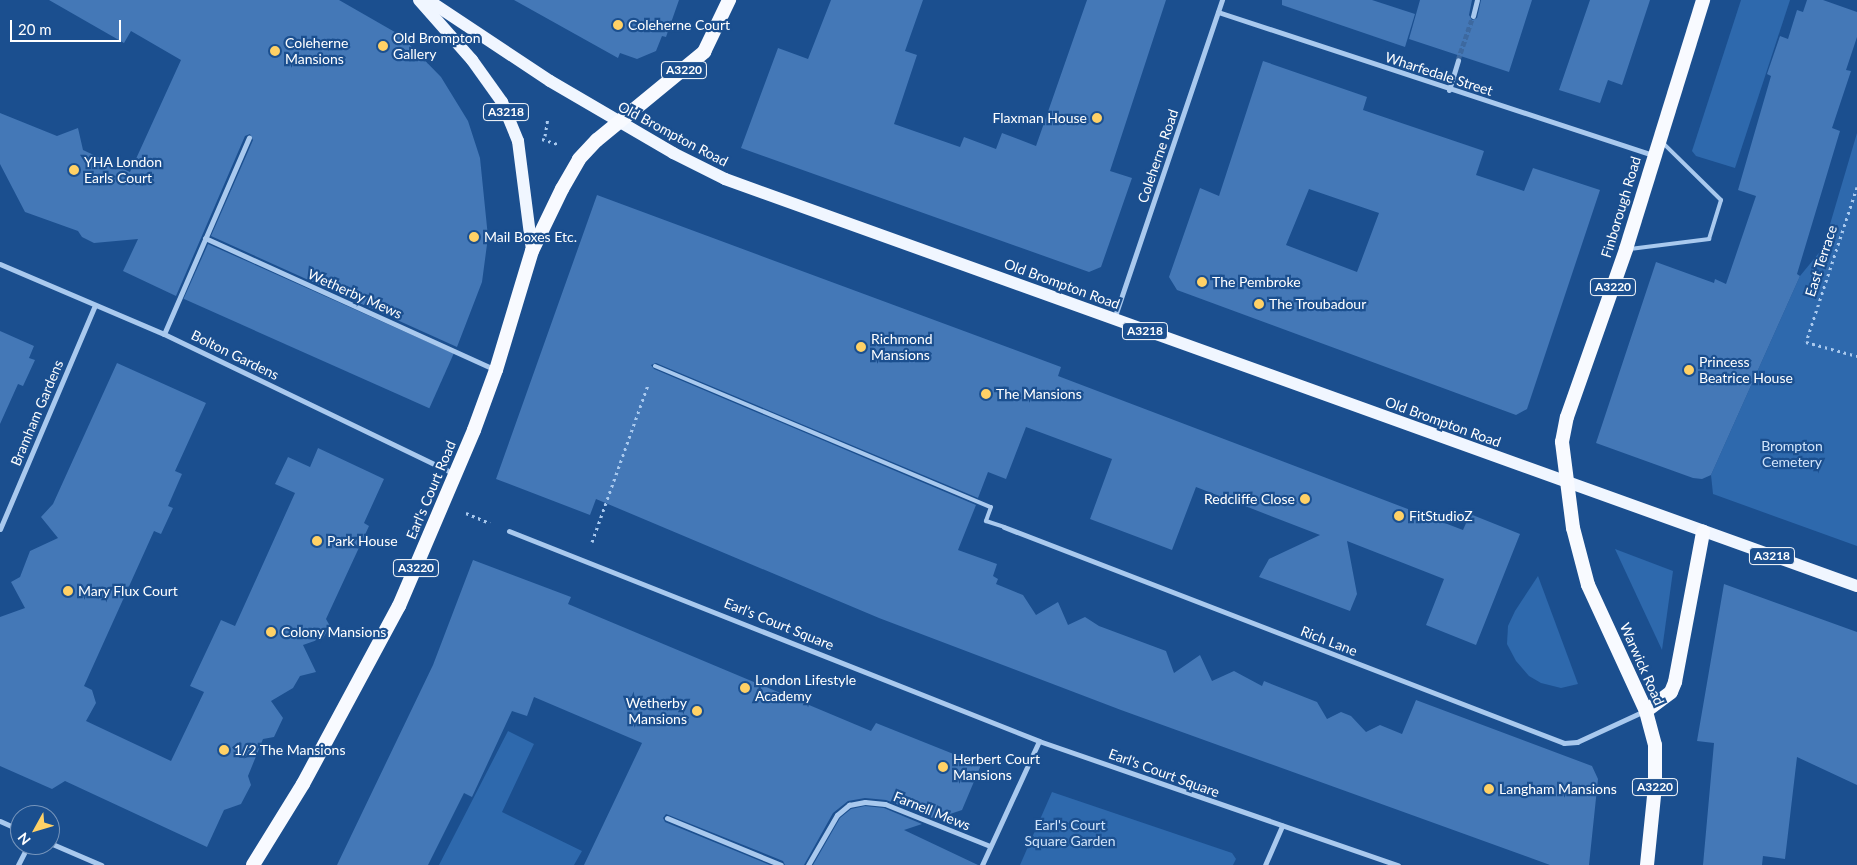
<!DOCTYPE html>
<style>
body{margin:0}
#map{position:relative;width:1857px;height:865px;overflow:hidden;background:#1b4f8f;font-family:Lato,sans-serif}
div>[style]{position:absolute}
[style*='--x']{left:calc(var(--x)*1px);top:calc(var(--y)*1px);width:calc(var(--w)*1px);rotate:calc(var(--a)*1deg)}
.green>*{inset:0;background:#2e69ad}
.building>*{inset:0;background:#4478b7;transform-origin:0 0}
.minor-tunnel>*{height:5px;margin-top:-2.5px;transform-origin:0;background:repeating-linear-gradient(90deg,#3d69a0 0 5px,transparent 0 7.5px)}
.path>*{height:3px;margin-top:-1.5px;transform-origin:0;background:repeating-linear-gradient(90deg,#a9c9ee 0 2.5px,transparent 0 6.5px)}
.service>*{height:4px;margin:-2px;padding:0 2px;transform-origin:2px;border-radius:2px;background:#a9c9ee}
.minor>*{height:5px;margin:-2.5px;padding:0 2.5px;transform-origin:2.5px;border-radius:2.5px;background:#a9c9ee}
.primary>*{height:12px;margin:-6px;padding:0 6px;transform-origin:6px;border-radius:6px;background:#f0f6ff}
.trunk>*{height:14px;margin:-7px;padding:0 7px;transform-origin:7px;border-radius:7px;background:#f8faff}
.dots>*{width:14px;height:14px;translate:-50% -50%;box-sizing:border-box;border:2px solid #1b4f8f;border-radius:50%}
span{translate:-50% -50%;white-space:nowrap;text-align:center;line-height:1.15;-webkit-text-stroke:4.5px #1b4f8f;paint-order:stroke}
.shield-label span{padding:1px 4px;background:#1b4f8f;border:1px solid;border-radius:4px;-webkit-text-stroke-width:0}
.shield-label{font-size:12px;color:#fff;font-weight:700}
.poi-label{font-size:14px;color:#fff}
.left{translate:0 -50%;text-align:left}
.right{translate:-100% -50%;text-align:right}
.street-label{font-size:14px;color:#fff}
.park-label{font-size:14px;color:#cfe3fa}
.north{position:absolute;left:10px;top:805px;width:50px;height:50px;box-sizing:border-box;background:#1b4f8f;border:1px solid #7695bc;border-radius:50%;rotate:231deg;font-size:14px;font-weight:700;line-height:20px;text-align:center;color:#fff}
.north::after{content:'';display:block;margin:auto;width:18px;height:22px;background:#ffd166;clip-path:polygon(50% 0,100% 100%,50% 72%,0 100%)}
.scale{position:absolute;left:10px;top:20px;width:111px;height:22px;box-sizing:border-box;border:2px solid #fff;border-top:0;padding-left:6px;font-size:15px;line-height:18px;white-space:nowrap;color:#fff;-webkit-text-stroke:4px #1b4f8f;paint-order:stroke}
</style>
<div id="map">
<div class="green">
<div style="clip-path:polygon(1741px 0,1790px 0,1735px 168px,1696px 156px,1692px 151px)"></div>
<div style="clip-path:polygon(1857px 133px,1857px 546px,1713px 494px,1711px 475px,1800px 276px,1823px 248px)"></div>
<div style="clip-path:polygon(1615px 549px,1673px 571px,1662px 650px)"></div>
<div style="clip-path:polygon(1538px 576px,1578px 684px,1561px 688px,1541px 683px,1529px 676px,1516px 661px,1507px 644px,1508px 626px,1515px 611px)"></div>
<div style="clip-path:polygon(508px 731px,534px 744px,502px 812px,582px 851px,574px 865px,439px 865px)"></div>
<div style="clip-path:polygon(1052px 792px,1232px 853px,1236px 859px,1233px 865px,1020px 865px)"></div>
</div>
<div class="building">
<div style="clip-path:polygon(49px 0,339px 0,400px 35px,441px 77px,468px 121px,480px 158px,488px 237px,482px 282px,457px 347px,211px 236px,253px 140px,250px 134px,245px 136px,176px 296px,123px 271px,138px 239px,94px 243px,82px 237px,78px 231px,25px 212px,0 164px,0 113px,57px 136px,78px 128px,83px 150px,130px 172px,181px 60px,131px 31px,124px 43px)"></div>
<div style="clip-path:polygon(514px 0,679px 0,666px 37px,662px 36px,656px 51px,637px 59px,620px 53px,618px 58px)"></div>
<div style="clip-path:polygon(831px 0,923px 0,905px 51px,917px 55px,894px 124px,960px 147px,964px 137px,996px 149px,1002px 133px,1036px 146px,1087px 0,1166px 0,1110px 171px,1132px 178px,1101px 267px,1089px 272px,741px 148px,778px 48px,808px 59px)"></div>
<div style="clip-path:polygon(1282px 0,1372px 0,1415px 14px,1405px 47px,1282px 5px)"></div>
<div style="clip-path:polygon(1420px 0,1472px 0,1469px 15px,1472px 20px,1477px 18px,1481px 0,1532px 0,1509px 72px,1409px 39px)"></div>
<div style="clip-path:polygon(1590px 0,1650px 0,1622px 85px,1608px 80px,1600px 103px,1559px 90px)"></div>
<div style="clip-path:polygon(1807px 0,1823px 0,1857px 12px,1857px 37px,1846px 70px,1851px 71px,1832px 128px,1840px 131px,1797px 274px,1800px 276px,1711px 475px,1702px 479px,1693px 478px,1596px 443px,1656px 262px,1714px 283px,1715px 279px,1726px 284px,1756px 196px,1738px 190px,1771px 76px,1767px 74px,1780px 36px,1788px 39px,1797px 10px,1803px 12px)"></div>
<div style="clip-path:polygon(evenodd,1263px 61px,1367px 97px,1363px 110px,1484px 151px,1476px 175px,1524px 191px,1533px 168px,1600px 190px,1527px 409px,1516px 415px,1177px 290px,1169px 277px,1200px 188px,1219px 196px,1263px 61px,1309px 189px,1379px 213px,1357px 272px,1286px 245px,1309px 189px)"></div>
<div style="clip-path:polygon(597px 195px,1061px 367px,1058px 376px,1463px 530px,1470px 514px,1520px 534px,1476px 645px,1426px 625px,1444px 579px,1347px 541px,1357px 594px,1350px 611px,1259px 577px,1269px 559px,1320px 535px,1196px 487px,1172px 550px,1090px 519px,1112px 459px,1026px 427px,1006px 479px,988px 472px,978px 498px,656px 363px,651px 365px,654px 369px,976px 505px,958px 550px,997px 564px,993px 576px,998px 579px,996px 584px,1023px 595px,1036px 615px,1058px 602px,1068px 625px,1085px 617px,1099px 626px,1166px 651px,1174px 673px,1200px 655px,1212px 681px,1234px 671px,1262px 686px,1264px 681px,1317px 702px,1327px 719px,1341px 712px,1351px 716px,1366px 732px,1380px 725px,1402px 734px,1416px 700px,1592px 766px,1598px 779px,1589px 865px,1550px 865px,1121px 710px,879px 618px,596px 499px,590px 515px,496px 479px)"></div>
<div style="left:208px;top:244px;width:269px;height:60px;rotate:24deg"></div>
<div style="clip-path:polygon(0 331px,34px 346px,29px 358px,35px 360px,23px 386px,18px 384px,0 424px)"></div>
<div style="clip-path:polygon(117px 363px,206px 403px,175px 471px,182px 474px,168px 506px,173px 508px,161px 534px,154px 531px,84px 686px,92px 690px,96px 703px,86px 721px,171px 761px,204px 692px,190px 686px,221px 620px,235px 626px,295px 493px,275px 484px,288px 457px,310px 467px,318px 448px,384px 479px,364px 523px,369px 526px,326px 619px,330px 626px,323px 638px,303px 645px,316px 672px,300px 676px,293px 688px,271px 701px,283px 718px,274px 737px,263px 739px,248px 776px,251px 785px,241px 804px,224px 810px,207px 847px,65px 781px,52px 789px,0 766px,0 617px,25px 608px,11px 582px,20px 577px,30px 551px,58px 538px,41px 517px,53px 504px)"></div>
<div style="clip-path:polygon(473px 560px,571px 597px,568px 604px,871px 731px,876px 723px,981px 765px,962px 810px,935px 819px,886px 800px,865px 798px,848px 801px,833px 813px,804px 865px,785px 865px,783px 861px,666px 814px,663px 818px,665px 822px,770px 865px,584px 865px,642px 743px,534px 697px,527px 716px,512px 711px,472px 797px,464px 793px,428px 865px,337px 865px,433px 665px)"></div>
<div style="clip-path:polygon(1724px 584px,1857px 632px,1857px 785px,1797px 757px,1785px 859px,1763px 856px,1762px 865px,1703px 865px,1714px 743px,1697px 741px)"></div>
<div style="clip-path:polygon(865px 806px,884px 808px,922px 824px,904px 830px,978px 865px,813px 865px,840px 818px,851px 809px)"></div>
</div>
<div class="minor-tunnel">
<div style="--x:1458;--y:60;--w:46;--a:-71.2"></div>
</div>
<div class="path">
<div style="--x:545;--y:136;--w:19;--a:-81"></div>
<div style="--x:542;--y:139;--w:16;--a:18"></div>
<div style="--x:1857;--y:187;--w:163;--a:108.2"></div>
<div style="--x:1806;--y:342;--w:53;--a:15.4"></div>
<div style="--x:466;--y:513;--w:26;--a:23"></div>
<div style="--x:592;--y:542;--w:167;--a:-70.4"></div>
</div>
<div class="service">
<div style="--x:1630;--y:249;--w:80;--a:-7.2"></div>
<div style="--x:1709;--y:239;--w:41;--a:-72.9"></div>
<div style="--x:1721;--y:200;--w:83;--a:-135.5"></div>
<div style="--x:655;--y:366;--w:364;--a:22.8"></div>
<div style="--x:991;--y:507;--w:15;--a:110"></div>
<div style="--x:986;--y:521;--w:19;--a:18"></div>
</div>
<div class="minor">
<div style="--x:1218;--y:12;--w:459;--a:18.2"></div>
<div style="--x:1473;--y:16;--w:16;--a:-76"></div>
<div style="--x:1449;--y:90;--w:31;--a:-73"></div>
<div style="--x:205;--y:238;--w:320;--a:24.4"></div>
<div style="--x:0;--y:264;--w:178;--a:23.1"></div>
<div style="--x:164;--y:334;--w:321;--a:25.7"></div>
<div style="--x:1114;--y:319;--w:337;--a:-71.3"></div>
<div style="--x:164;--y:334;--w:214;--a:-66.6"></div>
<div style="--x:1004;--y:527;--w:600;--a:21.09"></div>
<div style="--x:1564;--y:743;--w:13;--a:-4"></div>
<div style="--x:1577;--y:742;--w:74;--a:-24.8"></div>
<div style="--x:0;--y:529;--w:243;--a:-67"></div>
<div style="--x:509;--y:531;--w:570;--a:21.61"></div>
<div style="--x:1039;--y:741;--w:380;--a:19.1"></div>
<div style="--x:667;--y:818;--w:123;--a:22.4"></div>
<div style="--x:0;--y:821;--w:22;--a:24"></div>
<div style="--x:50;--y:843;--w:56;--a:23.3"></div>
<div style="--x:18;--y:865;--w:22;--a:-63"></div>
<div style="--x:808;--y:865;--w:58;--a:-59.9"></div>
<div style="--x:837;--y:815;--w:16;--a:-40"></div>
<div style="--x:849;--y:805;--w:16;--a:-11"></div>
<div style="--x:865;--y:802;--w:20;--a:6"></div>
<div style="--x:885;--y:804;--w:113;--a:21.8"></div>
<div style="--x:982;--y:865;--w:136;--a:-65.3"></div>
<div style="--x:1265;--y:865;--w:43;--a:-66.4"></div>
</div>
<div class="primary">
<div style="--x:419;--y:0;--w:80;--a:48.5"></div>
<div style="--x:472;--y:60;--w:52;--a:54.5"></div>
<div style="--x:502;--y:102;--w:42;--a:67.7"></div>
<div style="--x:518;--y:141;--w:111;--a:82.7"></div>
<div style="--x:428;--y:0;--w:146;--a:33.6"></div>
<div style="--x:550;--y:81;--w:143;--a:30.3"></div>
<div style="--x:673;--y:153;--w:58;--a:26.6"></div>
<div style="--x:725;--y:179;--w:1203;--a:19.78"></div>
</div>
<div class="trunk">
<div style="--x:1646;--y:711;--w:31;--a:-37"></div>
<div style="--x:1671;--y:692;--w:11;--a:-68"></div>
<div style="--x:1675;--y:682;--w:153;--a:-79.4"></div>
<div style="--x:253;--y:865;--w:95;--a:-58.3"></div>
<div style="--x:303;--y:784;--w:202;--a:-61.7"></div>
<div style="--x:399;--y:606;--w:191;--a:-66.9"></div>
<div style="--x:474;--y:430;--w:64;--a:-69.9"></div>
<div style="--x:496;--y:370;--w:124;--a:-73.2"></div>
<div style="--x:532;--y:251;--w:69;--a:-64.2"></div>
<div style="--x:562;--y:189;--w:34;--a:-60"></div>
<div style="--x:579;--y:159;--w:26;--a:-47"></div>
<div style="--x:597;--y:140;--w:139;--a:-39.4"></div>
<div style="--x:704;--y:52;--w:58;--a:-64.3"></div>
<div style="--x:1647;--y:865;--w:79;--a:-84.2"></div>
<div style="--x:1655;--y:786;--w:41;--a:-90"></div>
<div style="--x:1655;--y:745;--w:35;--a:-105"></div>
<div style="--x:1646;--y:711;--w:139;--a:-114.7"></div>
<div style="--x:1588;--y:585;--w:59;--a:-104.7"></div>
<div style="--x:1573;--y:528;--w:87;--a:-97.3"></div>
<div style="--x:1562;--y:442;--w:25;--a:-79"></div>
<div style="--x:1567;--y:417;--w:178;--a:-70.6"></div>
<div style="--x:1626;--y:249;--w:261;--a:-72.8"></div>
</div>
<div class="dots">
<div style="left:618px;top:25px;background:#ffd166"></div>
<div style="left:383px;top:46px;background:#ffd166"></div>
<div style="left:275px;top:51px;background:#ffd166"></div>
<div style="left:1097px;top:118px;background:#ffd166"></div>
<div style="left:74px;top:170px;background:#ffd166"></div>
<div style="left:474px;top:237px;background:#ffd166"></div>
<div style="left:1202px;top:282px;background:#ffd166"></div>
<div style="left:1259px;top:304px;background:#ffd166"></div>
<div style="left:861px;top:347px;background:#ffd166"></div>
<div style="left:1689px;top:370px;background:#ffd166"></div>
<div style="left:986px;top:394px;background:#ffd166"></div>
<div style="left:1305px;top:499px;background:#ffd166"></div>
<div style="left:1399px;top:516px;background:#ffd166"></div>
<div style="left:317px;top:541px;background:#ffd166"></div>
<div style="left:68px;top:591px;background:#ffd166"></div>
<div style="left:271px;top:632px;background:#ffd166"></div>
<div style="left:745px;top:688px;background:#ffd166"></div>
<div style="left:697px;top:711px;background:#ffd166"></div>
<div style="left:224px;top:750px;background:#ffd166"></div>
<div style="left:943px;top:767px;background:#ffd166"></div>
<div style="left:1489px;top:789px;background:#ffd166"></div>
</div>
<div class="shield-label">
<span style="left:684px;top:70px">A3220</span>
<span style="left:506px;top:112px">A3218</span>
<span style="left:1613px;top:287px">A3220</span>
<span style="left:1145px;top:331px">A3218</span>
<span style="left:1772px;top:556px">A3218</span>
<span style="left:416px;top:568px">A3220</span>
<span style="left:1655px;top:787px">A3220</span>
</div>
<div class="poi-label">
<span class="left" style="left:628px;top:25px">Coleherne Court</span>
<span class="left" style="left:393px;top:46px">Old Brompton<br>Gallery</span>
<span class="left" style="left:285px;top:51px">Coleherne<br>Mansions</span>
<span class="right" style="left:1087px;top:118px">Flaxman House</span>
<span class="left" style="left:84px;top:170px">YHA London<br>Earls Court</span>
<span class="left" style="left:484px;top:237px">Mail Boxes Etc.</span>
<span class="left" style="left:1212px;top:282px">The Pembroke</span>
<span class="left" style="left:1269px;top:304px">The Troubadour</span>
<span class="left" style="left:871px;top:347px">Richmond<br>Mansions</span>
<span class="left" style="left:1699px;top:370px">Princess<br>Beatrice House</span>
<span class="left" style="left:996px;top:394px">The Mansions</span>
<span class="right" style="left:1295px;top:499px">Redcliffe Close</span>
<span class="left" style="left:1409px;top:516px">FitStudioZ</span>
<span class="left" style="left:327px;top:541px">Park House</span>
<span class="left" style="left:78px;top:591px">Mary Flux Court</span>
<span class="left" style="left:281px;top:632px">Colony Mansions</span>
<span class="left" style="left:755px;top:688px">London Lifestyle<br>Academy</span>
<span class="right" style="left:687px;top:711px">Wetherby<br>Mansions</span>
<span class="left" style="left:234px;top:750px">1/2 The Mansions</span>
<span class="left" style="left:953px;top:767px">Herbert Court<br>Mansions</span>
<span class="left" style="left:1499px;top:789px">Langham Mansions</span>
</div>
<div class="street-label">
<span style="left:1439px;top:74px;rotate:18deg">Wharfedale Street</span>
<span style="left:673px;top:134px;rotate:28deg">Old Brompton Road</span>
<span style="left:1158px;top:156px;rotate:-71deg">Coleherne Road</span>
<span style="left:1621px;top:207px;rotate:-73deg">Finborough Road</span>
<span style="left:1821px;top:261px;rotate:-72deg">East Terrace</span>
<span style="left:1062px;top:284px;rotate:20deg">Old Brompton Road</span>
<span style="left:355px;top:294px;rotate:24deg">Wetherby Mews</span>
<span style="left:235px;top:355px;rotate:26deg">Bolton Gardens</span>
<span style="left:37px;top:413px;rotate:-67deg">Bramham Gardens</span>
<span style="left:1443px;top:422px;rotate:20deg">Old Brompton Road</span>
<span style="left:431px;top:490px;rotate:-67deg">Earl's Court Road</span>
<span style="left:779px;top:624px;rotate:22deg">Earl's Court Square</span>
<span style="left:1329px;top:641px;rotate:21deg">Rich Lane</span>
<span style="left:1642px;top:664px;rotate:66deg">Warwick Road</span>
<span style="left:1164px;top:773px;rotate:20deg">Earl's Court Square</span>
<span style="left:932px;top:811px;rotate:22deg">Farnell Mews</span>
</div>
<div class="park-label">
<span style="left:1792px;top:454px">Brompton<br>Cemetery</span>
<span style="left:1070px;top:833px">Earl's Court<br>Square Garden</span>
</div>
<div class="north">N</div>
<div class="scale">20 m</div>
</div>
